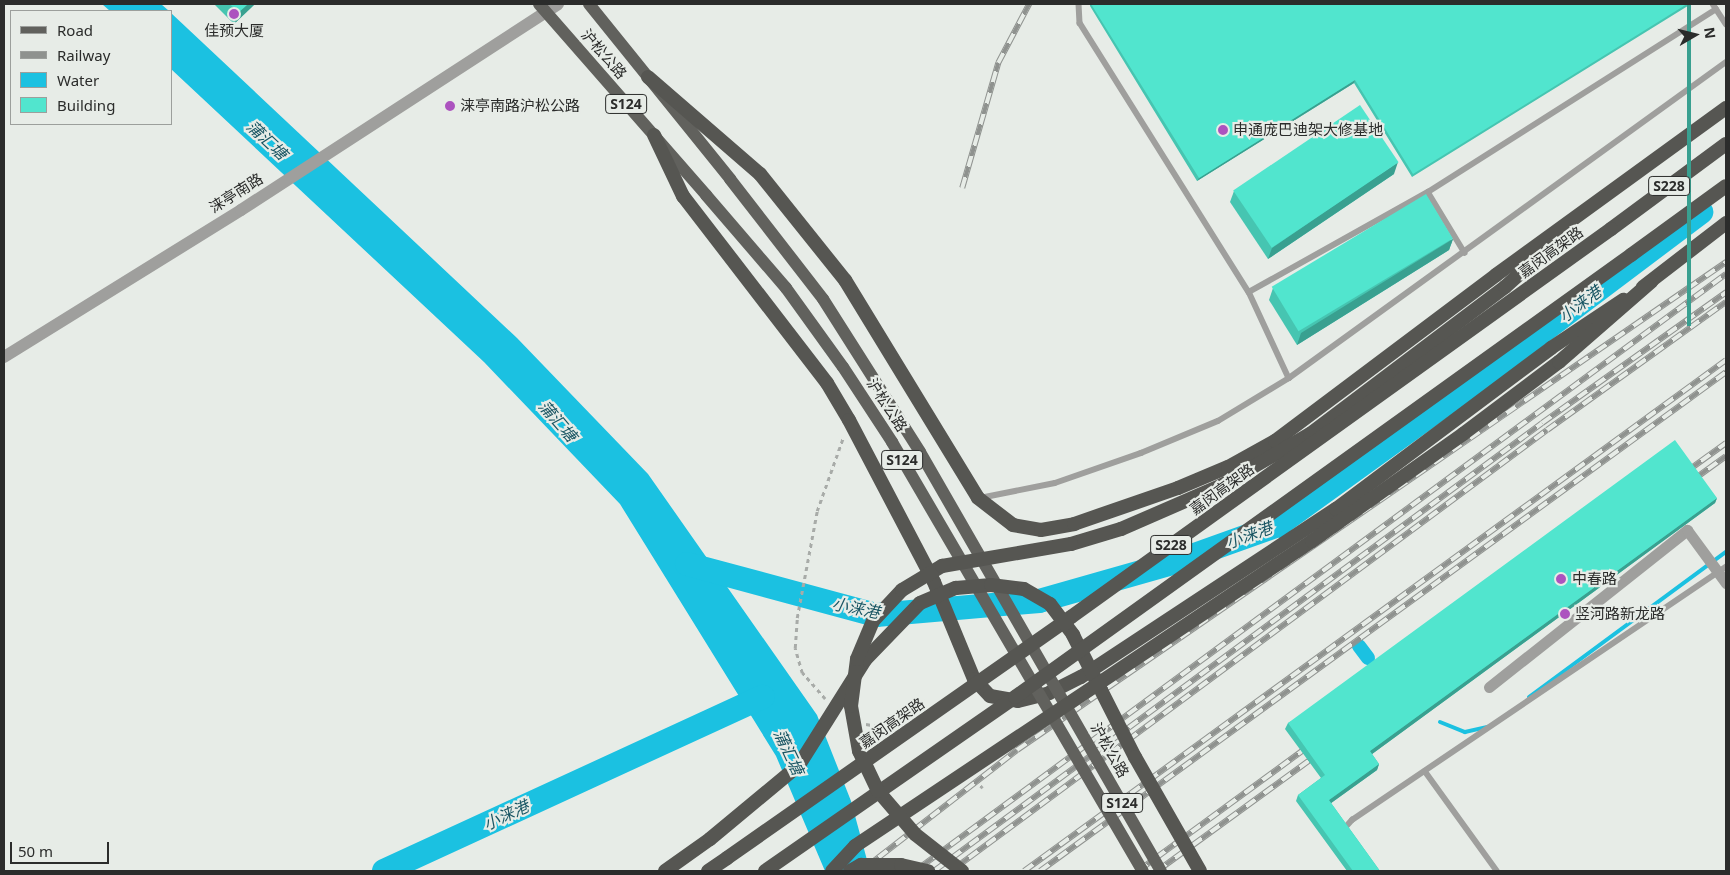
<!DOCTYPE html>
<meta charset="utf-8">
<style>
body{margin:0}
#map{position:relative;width:1730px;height:875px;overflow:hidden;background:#e7ece7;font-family:"Noto Sans","Noto Sans SC",sans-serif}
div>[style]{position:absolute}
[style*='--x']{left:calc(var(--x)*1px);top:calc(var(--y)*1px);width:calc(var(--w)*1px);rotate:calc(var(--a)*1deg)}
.water>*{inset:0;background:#1bc1e1}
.stream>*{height:4px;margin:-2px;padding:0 2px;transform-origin:2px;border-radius:2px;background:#1bc1e1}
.canal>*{height:14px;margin:-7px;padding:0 7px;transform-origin:7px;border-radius:7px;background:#1bc1e1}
.river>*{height:24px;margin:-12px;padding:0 12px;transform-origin:12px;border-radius:12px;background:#1bc1e1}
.path>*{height:2.5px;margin-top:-1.25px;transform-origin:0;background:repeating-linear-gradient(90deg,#a8aba8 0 4px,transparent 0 8px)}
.service>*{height:5.5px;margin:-2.75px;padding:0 2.75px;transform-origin:2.75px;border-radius:2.75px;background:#9f9f9d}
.minor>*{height:11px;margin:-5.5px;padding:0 5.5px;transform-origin:5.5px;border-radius:5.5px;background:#9f9f9d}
.tertiary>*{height:12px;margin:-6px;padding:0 6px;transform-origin:6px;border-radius:6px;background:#9f9f9d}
.primary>*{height:12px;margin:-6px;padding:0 6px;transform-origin:6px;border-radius:6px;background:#61615d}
.trunk>*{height:14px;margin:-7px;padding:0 7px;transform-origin:7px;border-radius:7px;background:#565652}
.rail>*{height:5.5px;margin-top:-2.75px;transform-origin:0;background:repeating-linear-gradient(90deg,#e7ece7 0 11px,#8f928f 0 22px);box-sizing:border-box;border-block:1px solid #8f928f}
.primary-bridge>*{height:12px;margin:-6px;padding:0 6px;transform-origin:6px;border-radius:6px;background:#61615d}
.trunk-bridge>*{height:14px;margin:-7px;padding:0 7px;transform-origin:7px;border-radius:7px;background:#565652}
.wall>*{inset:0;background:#46c5b1}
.shaded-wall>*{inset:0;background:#39a090;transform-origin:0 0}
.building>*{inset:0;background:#51e5ce;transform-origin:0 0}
.dots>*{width:14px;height:14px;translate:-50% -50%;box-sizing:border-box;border:2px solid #e7ece7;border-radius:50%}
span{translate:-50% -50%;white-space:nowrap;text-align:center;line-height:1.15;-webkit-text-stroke:4.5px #e7ece7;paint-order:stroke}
.shield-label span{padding:1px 4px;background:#e7ece7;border:1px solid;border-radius:4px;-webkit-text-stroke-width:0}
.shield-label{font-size:14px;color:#2b2c2b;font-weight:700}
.poi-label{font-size:15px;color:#2b2c2b}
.left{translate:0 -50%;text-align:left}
.street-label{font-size:15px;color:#2b2c2b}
.water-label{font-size:16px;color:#195563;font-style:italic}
.frame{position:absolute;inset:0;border:5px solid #2b2c2b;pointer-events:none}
.legend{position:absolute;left:10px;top:10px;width:162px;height:115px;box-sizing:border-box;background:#e7ece7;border:1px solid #9c9f9c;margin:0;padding:6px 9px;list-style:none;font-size:15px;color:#2b2c2b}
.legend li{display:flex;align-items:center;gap:10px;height:25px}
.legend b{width:25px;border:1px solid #9c9f9c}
.north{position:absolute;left:1670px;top:10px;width:50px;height:50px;-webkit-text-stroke:4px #e7ece7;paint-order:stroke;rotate:82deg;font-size:14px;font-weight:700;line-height:20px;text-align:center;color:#2b2c2b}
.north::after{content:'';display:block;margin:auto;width:18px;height:22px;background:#2b2c2b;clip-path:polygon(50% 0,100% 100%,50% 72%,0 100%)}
.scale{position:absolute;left:10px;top:842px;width:99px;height:22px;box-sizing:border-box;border:2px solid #2b2c2b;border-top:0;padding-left:6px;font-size:15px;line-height:18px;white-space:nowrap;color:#2b2c2b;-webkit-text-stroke:4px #e7ece7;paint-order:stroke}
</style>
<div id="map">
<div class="water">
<div style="clip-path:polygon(102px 4px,161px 4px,169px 11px,110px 11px)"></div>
<div style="clip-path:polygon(171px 13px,517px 338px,648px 474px,817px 715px,851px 801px,870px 871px,825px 871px,776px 756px,620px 504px,484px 362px,171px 69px)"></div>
</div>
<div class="stream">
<div style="--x:1529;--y:697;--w:245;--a:-36.4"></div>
<div style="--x:1440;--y:722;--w:27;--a:22"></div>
<div style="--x:1465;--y:732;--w:23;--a:-13"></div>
</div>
<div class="canal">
<div style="--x:1278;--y:525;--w:10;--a:53"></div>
<div style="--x:1359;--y:646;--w:15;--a:53"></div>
</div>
<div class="river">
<div style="--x:687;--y:564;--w:196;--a:15.1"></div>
<div style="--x:876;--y:615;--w:164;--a:-4.9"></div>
<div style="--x:1039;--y:601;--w:138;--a:-15.9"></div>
<div style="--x:1172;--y:563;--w:113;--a:-19.7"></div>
<div style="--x:1278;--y:525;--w:226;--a:-35.8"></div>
<div style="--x:1461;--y:393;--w:301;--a:-37"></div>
<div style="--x:384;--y:871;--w:417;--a:-24.7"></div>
</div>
<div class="path">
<div style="--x:825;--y:699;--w:35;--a:-131"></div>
<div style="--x:802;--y:673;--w:26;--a:-106"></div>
<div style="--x:795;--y:648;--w:30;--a:-86"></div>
<div style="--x:797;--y:618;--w:109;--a:-79.4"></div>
<div style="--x:817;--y:511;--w:77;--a:-70.4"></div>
<div style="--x:866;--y:724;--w:22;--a:10"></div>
<div style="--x:975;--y:780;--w:11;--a:45"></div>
</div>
<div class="service">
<div style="--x:1079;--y:4;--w:19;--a:87"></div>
<div style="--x:1080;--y:23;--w:318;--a:57.9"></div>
<div style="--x:1249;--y:292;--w:95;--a:65.1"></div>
<div style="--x:1713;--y:4;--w:24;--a:57"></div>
<div style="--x:1428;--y:192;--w:71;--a:58.8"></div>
<div style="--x:1249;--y:292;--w:205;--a:-29.2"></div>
<div style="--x:1428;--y:192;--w:341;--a:-32.4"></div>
<div style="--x:980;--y:498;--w:76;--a:-11.3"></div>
<div style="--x:1055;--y:483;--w:91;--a:-19.2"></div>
<div style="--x:1141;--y:453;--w:83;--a:-22.6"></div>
<div style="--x:1218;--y:421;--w:83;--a:-31.2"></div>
<div style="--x:1289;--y:378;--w:539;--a:-35.87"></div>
<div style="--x:1425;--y:771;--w:123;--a:54.2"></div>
<div style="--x:1342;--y:831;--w:15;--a:-48"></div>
<div style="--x:1352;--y:820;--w:452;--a:-34.1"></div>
</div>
<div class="minor">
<div style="--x:1489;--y:687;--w:253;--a:-38.4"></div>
<div style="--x:1687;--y:530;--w:66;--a:53.7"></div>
</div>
<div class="tertiary">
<div style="--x:4;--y:357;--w:279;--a:-31.8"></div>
<div style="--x:241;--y:210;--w:378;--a:-33"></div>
</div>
<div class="primary">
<div style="--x:539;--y:4;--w:254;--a:48.8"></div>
<div style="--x:589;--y:4;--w:225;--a:51.1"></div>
</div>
<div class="trunk">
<div style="--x:648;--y:77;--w:148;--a:40.9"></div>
<div style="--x:760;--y:174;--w:136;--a:51.3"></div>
<div style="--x:845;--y:280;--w:255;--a:58.6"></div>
<div style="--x:978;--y:498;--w:44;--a:37.6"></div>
<div style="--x:1013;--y:525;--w:28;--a:10"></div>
<div style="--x:1041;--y:530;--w:34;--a:-10"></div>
<div style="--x:1074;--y:524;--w:110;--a:-19.1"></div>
<div style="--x:1178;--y:488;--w:54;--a:-22.8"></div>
<div style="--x:1228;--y:467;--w:54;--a:-29"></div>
<div style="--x:1275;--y:441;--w:276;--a:-36.9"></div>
<div style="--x:1496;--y:275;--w:284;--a:-36"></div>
<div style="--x:654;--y:135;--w:68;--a:64.6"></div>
<div style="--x:683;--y:196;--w:236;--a:52.4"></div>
<div style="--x:827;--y:383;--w:43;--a:59.3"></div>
<div style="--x:849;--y:420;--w:183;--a:62.3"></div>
<div style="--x:934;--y:582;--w:105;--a:67.6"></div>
<div style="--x:974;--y:679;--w:23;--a:47"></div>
<div style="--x:990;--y:696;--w:28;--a:10"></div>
<div style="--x:1018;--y:701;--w:32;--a:-14"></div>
<div style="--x:1049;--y:693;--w:36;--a:-27"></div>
<div style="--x:1081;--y:677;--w:305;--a:-33.4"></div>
<div style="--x:1336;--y:509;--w:269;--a:-36.8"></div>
<div style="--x:1551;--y:348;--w:87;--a:-33.7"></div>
<div style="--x:1611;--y:229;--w:143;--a:-36.5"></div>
<div style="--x:1631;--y:255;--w:117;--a:-36"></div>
<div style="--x:1643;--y:287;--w:105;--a:-37.6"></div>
<div style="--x:1071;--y:544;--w:52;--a:-16.7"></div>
<div style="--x:1121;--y:529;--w:110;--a:-23.5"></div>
<div style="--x:1222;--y:485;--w:102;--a:-30.1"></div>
<div style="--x:1310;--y:434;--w:244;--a:-37"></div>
<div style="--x:1505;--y:287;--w:64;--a:-41.9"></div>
<div style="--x:708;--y:871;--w:23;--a:-34"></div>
</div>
<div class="rail">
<div style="--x:962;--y:188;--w:130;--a:-73.9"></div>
<div style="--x:998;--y:63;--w:67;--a:-62.3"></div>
<div style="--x:1683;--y:474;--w:53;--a:-35.8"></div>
<div style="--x:1690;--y:482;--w:44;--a:-35.8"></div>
<div style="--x:861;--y:871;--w:197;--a:-37.8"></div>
<div style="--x:1017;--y:750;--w:861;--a:-34.54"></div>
<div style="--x:915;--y:871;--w:1007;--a:-36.36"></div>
<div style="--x:934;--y:871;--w:755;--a:-36.38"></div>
<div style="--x:1542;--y:423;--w:226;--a:-35.4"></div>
<div style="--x:951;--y:871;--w:741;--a:-36.5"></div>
<div style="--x:1547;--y:430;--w:220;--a:-35.6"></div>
<div style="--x:1024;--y:871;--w:868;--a:-36.05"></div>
<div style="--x:1040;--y:871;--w:848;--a:-36.03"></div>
<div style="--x:1138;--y:871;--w:217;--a:-36.2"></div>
<div style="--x:1157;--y:871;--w:203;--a:-36"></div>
</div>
<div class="primary-bridge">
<div style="--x:730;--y:179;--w:152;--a:52.2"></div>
<div style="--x:823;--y:299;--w:181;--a:57.6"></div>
<div style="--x:920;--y:452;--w:483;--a:60.1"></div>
<div style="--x:706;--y:195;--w:123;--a:49.3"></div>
<div style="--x:786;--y:288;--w:97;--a:54.2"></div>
<div style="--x:843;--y:367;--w:90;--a:56.8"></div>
<div style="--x:892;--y:442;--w:497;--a:59.7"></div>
</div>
<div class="trunk-bridge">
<div style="--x:727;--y:858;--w:420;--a:-35"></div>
<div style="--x:1071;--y:617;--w:665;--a:-35.7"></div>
<div style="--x:665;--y:871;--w:55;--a:-35.4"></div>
<div style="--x:710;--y:839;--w:116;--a:-39.7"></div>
<div style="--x:799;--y:765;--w:124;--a:-57.8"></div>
<div style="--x:865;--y:660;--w:79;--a:-46"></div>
<div style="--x:920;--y:603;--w:39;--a:-23"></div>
<div style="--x:956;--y:588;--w:35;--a:-5"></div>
<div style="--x:991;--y:585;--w:33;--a:7"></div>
<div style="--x:1024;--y:589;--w:30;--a:30"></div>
<div style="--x:1050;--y:604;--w:39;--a:53"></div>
<div style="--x:1073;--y:635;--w:137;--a:63.1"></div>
<div style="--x:1135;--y:757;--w:131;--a:60.3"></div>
<div style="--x:765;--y:871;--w:305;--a:-34.8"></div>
<div style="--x:1015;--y:697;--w:758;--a:-35.66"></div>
<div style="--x:832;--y:871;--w:34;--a:-47"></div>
<div style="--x:855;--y:846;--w:549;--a:-33.72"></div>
<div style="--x:1312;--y:541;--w:185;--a:-35.3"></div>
<div style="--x:1463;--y:434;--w:120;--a:-36.9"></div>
<div style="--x:1559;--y:362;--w:123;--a:-41.1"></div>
<div style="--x:850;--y:871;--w:13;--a:-29"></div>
<div style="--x:861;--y:865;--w:40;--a:0"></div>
<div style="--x:901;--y:865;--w:28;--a:13"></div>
<div style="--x:962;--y:871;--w:60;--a:-141.8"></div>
<div style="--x:915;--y:834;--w:57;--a:-130.7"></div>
<div style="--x:878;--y:791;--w:44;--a:-115.4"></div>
<div style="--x:859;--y:751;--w:46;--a:-100.1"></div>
<div style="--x:851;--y:706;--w:47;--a:-82.7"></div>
<div style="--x:857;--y:659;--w:41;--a:-67.2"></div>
<div style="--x:873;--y:621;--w:42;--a:-46.9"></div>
<div style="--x:902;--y:590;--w:47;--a:-31"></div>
<div style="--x:942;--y:566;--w:131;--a:-9.7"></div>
</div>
<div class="wall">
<div style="clip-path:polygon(214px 4px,255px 4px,234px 24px)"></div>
<div style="clip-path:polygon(1090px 4px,1691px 4px,1412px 177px,1354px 83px,1197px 181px,1090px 6px)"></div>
<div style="clip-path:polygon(1394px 174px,1268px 259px,1230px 202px,1234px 191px)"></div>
<div style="clip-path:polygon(1453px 239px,1449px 250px,1297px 345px,1269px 300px,1273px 288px)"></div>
<div style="clip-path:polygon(1717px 498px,1715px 503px,1372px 754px,1379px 764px,1377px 770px,1331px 803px,1380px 871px,1347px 871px,1296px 801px,1298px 795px,1321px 778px,1285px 729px,1288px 723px)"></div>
</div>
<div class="shaded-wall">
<div style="clip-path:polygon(248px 4px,255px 4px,234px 24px,238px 13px)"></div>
<div style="left:1687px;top:4px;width:4px;height:322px"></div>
<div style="clip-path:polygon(1355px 80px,1354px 83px,1197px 181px,1199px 178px)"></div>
<div style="clip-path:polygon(1398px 162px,1394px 174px,1268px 259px,1272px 248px)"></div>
<div style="clip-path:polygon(1453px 239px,1449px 250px,1297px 345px,1301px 333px)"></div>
<div style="clip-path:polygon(1717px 498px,1715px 503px,1368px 757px,1370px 751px)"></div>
<div style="clip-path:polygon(1379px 764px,1377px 770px,1327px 806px,1329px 800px)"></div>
</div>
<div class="building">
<div style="clip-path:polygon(230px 4px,248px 4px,238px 13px)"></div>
<div style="clip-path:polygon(1091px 4px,1687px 4px,1413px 174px,1355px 80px,1199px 178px)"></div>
<div style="left:1360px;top:105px;width:69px;height:153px;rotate:56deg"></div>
<div style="left:1426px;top:194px;width:52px;height:180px;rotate:59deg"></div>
<div style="clip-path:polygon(1675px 440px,1717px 498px,1370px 751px,1379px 764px,1329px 800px,1380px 871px,1353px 871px,1298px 795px,1325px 775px,1288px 723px)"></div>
</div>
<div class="dots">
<div style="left:234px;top:14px;background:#ac53bf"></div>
<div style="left:450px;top:106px;background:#ac53bf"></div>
<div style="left:1223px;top:130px;background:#ac53bf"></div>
<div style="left:1561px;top:579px;background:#ac53bf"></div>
<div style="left:1565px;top:614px;background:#ac53bf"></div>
</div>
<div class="shield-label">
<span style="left:626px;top:104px">S124</span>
<span style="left:1669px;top:186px">S228</span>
<span style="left:902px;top:460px">S124</span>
<span style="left:1171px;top:545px">S228</span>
<span style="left:1122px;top:803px">S124</span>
</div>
<div class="poi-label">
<span style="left:234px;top:31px">佳预大厦</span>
<span class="left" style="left:460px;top:106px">涞亭南路沪松公路</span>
<span class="left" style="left:1233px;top:130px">申通庞巴迪架大修基地</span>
<span class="left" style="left:1572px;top:579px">中春路</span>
<span class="left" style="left:1575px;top:614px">竖河路新龙路</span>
</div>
<div class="street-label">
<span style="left:604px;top:54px;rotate:49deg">沪松公路</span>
<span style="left:236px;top:193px;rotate:-32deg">涞亭南路</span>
<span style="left:1551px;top:252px;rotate:-36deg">嘉闵高架路</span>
<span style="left:887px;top:405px;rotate:57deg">沪松公路</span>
<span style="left:1222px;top:489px;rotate:-36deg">嘉闵高架路</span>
<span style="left:892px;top:723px;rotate:-35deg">嘉闵高架路</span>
<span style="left:1110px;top:750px;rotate:60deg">沪松公路</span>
</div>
<div class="water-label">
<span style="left:267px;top:140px;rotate:43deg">蒲汇塘</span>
<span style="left:1580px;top:304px;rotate:-37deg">小涞港</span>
<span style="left:558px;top:421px;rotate:49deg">蒲汇塘</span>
<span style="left:1249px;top:535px;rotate:-20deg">小涞港</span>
<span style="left:856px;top:608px;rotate:11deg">小涞港</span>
<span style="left:789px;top:752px;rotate:65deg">蒲汇塘</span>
<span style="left:506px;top:815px;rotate:-25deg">小涞港</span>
</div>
<div class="frame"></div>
<ul class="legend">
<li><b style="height:6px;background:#61615d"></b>Road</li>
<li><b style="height:6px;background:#8f928f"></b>Railway</li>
<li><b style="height:14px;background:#1bc1e1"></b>Water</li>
<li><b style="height:14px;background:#51e5ce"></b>Building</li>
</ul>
<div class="north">N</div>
<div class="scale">50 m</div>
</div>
